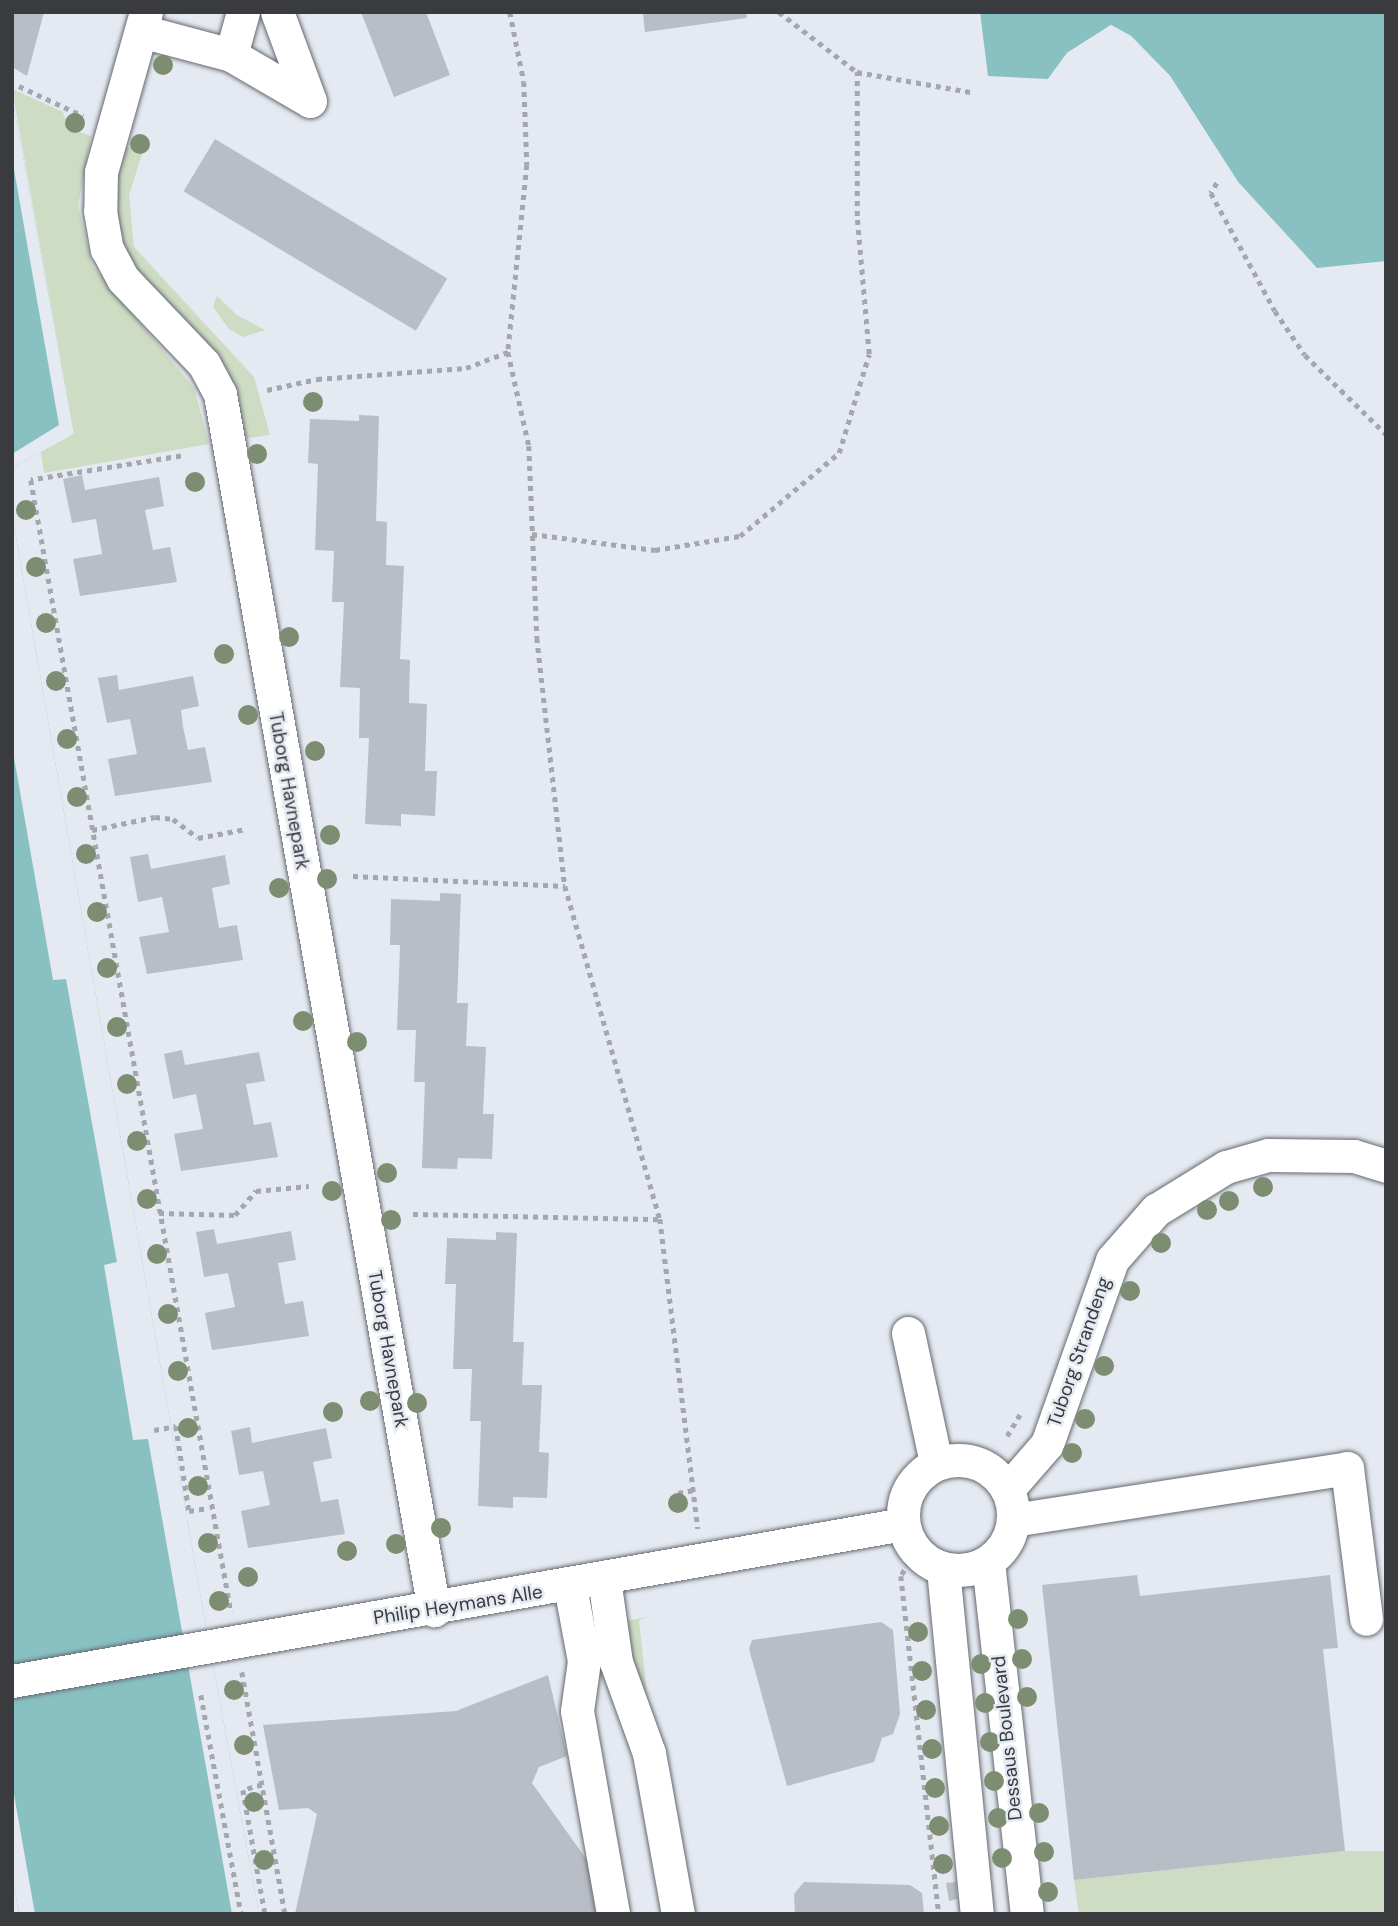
<!DOCTYPE html>
<style>
body{margin:0}
#map{position:relative;width:1398px;height:1926px;overflow:hidden;background:#e5e9f1;font-family:"DM Sans",sans-serif}
div>[style]{position:absolute}
[style*='--x']{left:calc(var(--x)*1px);top:calc(var(--y)*1px);width:calc(var(--w)*1px);rotate:calc(var(--a)*1deg)}
.green>*{inset:0;background:#cddcc3}
.water>*{inset:0;background:#89c1c3}
.pier>*{inset:0;background:#e5e9f1}
.building>*{inset:0;background:#b9bdc5;transform-origin:0 0}
.path>*{height:4.5px;margin-top:-2.25px;transform-origin:0;background:repeating-linear-gradient(90deg,#a4a7ae 0 5px,transparent 0 10px)}
.roads{filter:drop-shadow(0 0 2px #656970) drop-shadow(0 0 2px #656970)}
.minor>*{height:33px;margin:-16.5px;padding:0 16.5px;transform-origin:16.5px;border-radius:16.5px;background:#fff}
.minor>.ring{margin:-16.5px;padding:0;box-sizing:content-box;background:none;border:33px solid #fff;border-radius:50%}
.trees>*{width:20px;height:20px;margin:-10px;border-radius:50%;background:#7c8d71}
span{translate:-50% -50%;white-space:nowrap;text-align:center;line-height:1.15;-webkit-text-stroke:5px #e5e9f1;paint-order:stroke}
.street-label{font-size:19px;color:#393b3e}
.frame{position:absolute;inset:0;border:14px solid #393b3e;pointer-events:none}
</style>
<div id="map">
<div class="green">
<div style="clip-path:polygon(12px 89px,63px 112px,68px 128px,91px 136px,78px 206px,92px 265px,194px 388px,209px 444px,44px 473px,41px 452px,74px 434px)"></div>
<div style="clip-path:polygon(120px 145px,143px 151px,129px 195px,134px 247px,254px 377px,270px 435px,241px 439px,136px 278px,112px 227px)"></div>
<div style="clip-path:polygon(217px 296px,237px 315px,265px 330px,243px 337px,229px 329px,213px 307px)"></div>
<div style="clip-path:polygon(649px 1616px,639px 1620px,649px 1712px,620px 1623px)"></div>
<div style="clip-path:polygon(1345px 1851px,1386px 1851px,1386px 1914px,1079px 1914px,1074px 1880px)"></div>
</div>
<div class="water">
<div style="clip-path:polygon(980px 12px,1386px 12px,1386px 261px,1317px 268px,1238px 182px,1170px 76px,1131px 36px,1111px 25px,1067px 53px,1048px 79px,988px 76px)"></div>
<div style="clip-path:polygon(12px 97px,74px 434px,12px 468px)"></div>
<div style="clip-path:polygon(12px 514px,203px 1610px,259px 1914px,19px 1914px,12px 1874px)"></div>
</div>
<div class="pier">
<div style="clip-path:polygon(1111px 25px,1131px 36px,1170px 76px,1238px 182px,1317px 268px,1236px 184px,1167px 78px,1111px 29px,1070px 56px,1050px 83px,988px 79px,1048px 79px,1067px 53px)"></div>
<div style="clip-path:polygon(12px 97px,74px 434px,12px 468px,12px 454px,59px 425px,12px 158px)"></div>
<div style="clip-path:polygon(12px 514px,203px 1610px,259px 1914px,232px 1914px,148px 1439px,133px 1440px,104px 1265px,117px 1262px,66px 979px,53px 980px,12px 746px)"></div>
<div style="clip-path:polygon(12px 1783px,35px 1914px,19px 1914px,12px 1874px)"></div>
</div>
<div class="building">
<div style="clip-path:polygon(12px 12px,44px 12px,27px 76px,12px 67px)"></div>
<div style="clip-path:polygon(361px 12px,426px 12px,450px 75px,394px 97px)"></div>
<div style="clip-path:polygon(622px 12px,746px 12px,747px 18px,645px 32px,643px 14px)"></div>
<div style="left:215px;top:139px;width:271px;height:61px;rotate:31deg"></div>
<div style="clip-path:polygon(359px 415px,379px 416px,376px 521px,387px 522px,386px 565px,404px 566px,400px 659px,410px 660px,409px 703px,427px 704px,425px 771px,437px 771px,435px 816px,401px 814px,401px 826px,365px 824px,369px 738px,359px 738px,360px 688px,340px 687px,344px 602px,332px 602px,334px 551px,315px 550px,318px 464px,308px 463px,310px 419px,359px 421px)"></div>
<div style="clip-path:polygon(82px 475px,85px 490px,159px 477px,164px 506px,145px 510px,153px 550px,170px 547px,177px 582px,80px 596px,73px 559px,102px 554px,96px 519px,72px 523px,63px 479px)"></div>
<div style="clip-path:polygon(117px 675px,119px 690px,193px 676px,199px 706px,181px 710px,183px 727px,188px 750px,205px 747px,212px 782px,115px 796px,108px 759px,137px 754px,130px 719px,107px 723px,98px 678px)"></div>
<div style="clip-path:polygon(148px 854px,151px 869px,225px 855px,230px 884px,212px 888px,219px 928px,237px 925px,243px 960px,147px 974px,139px 937px,169px 932px,162px 897px,138px 902px,130px 857px)"></div>
<div style="clip-path:polygon(440px 893px,461px 894px,457px 1003px,468px 1003px,466px 1046px,486px 1047px,483px 1114px,494px 1114px,492px 1159px,458px 1158px,457px 1169px,422px 1168px,425px 1082px,414px 1082px,416px 1030px,397px 1030px,400px 945px,390px 945px,391px 899px,440px 901px)"></div>
<div style="clip-path:polygon(182px 1050px,185px 1065px,259px 1052px,265px 1081px,246px 1084px,254px 1125px,271px 1122px,278px 1157px,181px 1171px,174px 1134px,203px 1129px,196px 1094px,173px 1099px,164px 1054px)"></div>
<div style="clip-path:polygon(214px 1229px,217px 1244px,291px 1231px,296px 1260px,278px 1263px,285px 1304px,303px 1301px,309px 1336px,212px 1350px,205px 1313px,235px 1307px,228px 1273px,204px 1277px,196px 1232px)"></div>
<div style="clip-path:polygon(496px 1232px,517px 1233px,513px 1342px,524px 1342px,522px 1385px,542px 1385px,539px 1452px,549px 1453px,547px 1498px,513px 1497px,513px 1508px,478px 1506px,481px 1421px,470px 1421px,472px 1369px,453px 1369px,456px 1284px,445px 1284px,447px 1238px,496px 1240px)"></div>
<div style="clip-path:polygon(250px 1427px,252px 1443px,326px 1428px,332px 1458px,313px 1462px,321px 1502px,338px 1499px,345px 1534px,248px 1548px,241px 1511px,270px 1505px,263px 1471px,239px 1475px,231px 1431px)"></div>
<div style="clip-path:polygon(1137px 1575px,1140px 1596px,1330px 1575px,1338px 1648px,1323px 1649px,1345px 1851px,1074px 1880px,1042px 1585px)"></div>
<div style="clip-path:polygon(881px 1622px,893px 1630px,900px 1714px,893px 1734px,882px 1738px,874px 1762px,787px 1786px,749px 1649px,752px 1640px)"></div>
<div style="clip-path:polygon(548px 1675px,567px 1756px,539px 1767px,532px 1783px,587px 1860px,596px 1914px,295px 1914px,317px 1814px,308px 1808px,279px 1810px,263px 1725px,456px 1711px)"></div>
<div style="clip-path:polygon(804px 1882px,910px 1885px,922px 1893px,924px 1914px,795px 1914px,794px 1894px)"></div>
<div style="clip-path:polygon(956px 1882px,957px 1899px,949px 1901px,946px 1883px)"></div>
</div>
<div class="path">
<div style="--x:510;--y:12;--w:71;--a:78.7"></div>
<div style="--x:524;--y:82;--w:83;--a:87.9"></div>
<div style="--x:527;--y:165;--w:188;--a:95.8"></div>
<div style="--x:508;--y:352;--w:96;--a:77.4"></div>
<div style="--x:529;--y:446;--w:192;--a:87.6"></div>
<div style="--x:537;--y:638;--w:250;--a:83.6"></div>
<div style="--x:565;--y:886;--w:346;--a:74.1"></div>
<div style="--x:660;--y:1219;--w:312;--a:83"></div>
<div style="--x:779;--y:12;--w:98;--a:37.6"></div>
<div style="--x:857;--y:72;--w:115;--a:10"></div>
<div style="--x:19;--y:86;--w:71;--a:25.1"></div>
<div style="--x:1217;--y:183;--w:12;--a:121"></div>
<div style="--x:1211;--y:193;--w:134;--a:61.5"></div>
<div style="--x:1275;--y:311;--w:53;--a:55.7"></div>
<div style="--x:1305;--y:355;--w:113;--a:44.3"></div>
<div style="--x:267;--y:390;--w:51;--a:-12.4"></div>
<div style="--x:317;--y:379;--w:149;--a:-4.2"></div>
<div style="--x:466;--y:368;--w:45;--a:-20.9"></div>
<div style="--x:181;--y:456;--w:152;--a:170.9"></div>
<div style="--x:31;--y:480;--w:1150;--a:79.98"></div>
<div style="--x:532;--y:534;--w:124;--a:7.4"></div>
<div style="--x:655;--y:550;--w:86;--a:-9.4"></div>
<div style="--x:740;--y:536;--w:129;--a:-40"></div>
<div style="--x:839;--y:453;--w:103;--a:-73.1"></div>
<div style="--x:869;--y:354;--w:139;--a:-95"></div>
<div style="--x:857;--y:216;--w:144;--a:-90"></div>
<div style="--x:92;--y:830;--w:64;--a:-11.7"></div>
<div style="--x:155;--y:817;--w:18;--a:6"></div>
<div style="--x:173;--y:819;--w:31;--a:37"></div>
<div style="--x:198;--y:838;--w:49;--a:-10.6"></div>
<div style="--x:353;--y:876;--w:212;--a:2.7"></div>
<div style="--x:159;--y:1213;--w:76;--a:1.5"></div>
<div style="--x:235;--y:1215;--w:32;--a:-49"></div>
<div style="--x:256;--y:1191;--w:53;--a:-5.4"></div>
<div style="--x:413;--y:1214;--w:247;--a:1.2"></div>
<div style="--x:154;--y:1430;--w:22;--a:-10"></div>
<div style="--x:176;--y:1426;--w:86;--a:81.3"></div>
<div style="--x:189;--y:1511;--w:19;--a:-9"></div>
<div style="--x:1007;--y:1436;--w:26;--a:-59"></div>
<div style="--x:678;--y:1493;--w:16;--a:-11"></div>
<div style="--x:910;--y:1562;--w:17;--a:123"></div>
<div style="--x:901;--y:1576;--w:340;--a:83.6"></div>
<div style="--x:242;--y:1672;--w:246;--a:79.9"></div>
<div style="--x:201;--y:1695;--w:223;--a:79.6"></div>
<div style="--x:262;--y:1785;--w:20;--a:165"></div>
<div style="--x:243;--y:1790;--w:126;--a:79.9"></div>
</div>
<div class="roads">
<div class="minor">
<div style="--x:146;--y:12;--w:166;--a:105.7"></div>
<div style="--x:101;--y:172;--w:39;--a:91"></div>
<div style="--x:100;--y:211;--w:39;--a:80"></div>
<div style="--x:107;--y:249;--w:34;--a:62"></div>
<div style="--x:123;--y:279;--w:117;--a:46.4"></div>
<div style="--x:204;--y:364;--w:34;--a:62"></div>
<div style="--x:220;--y:394;--w:1235;--a:80.02"></div>
<div style="--x:141;--y:31;--w:93;--a:14.9"></div>
<div style="--x:231;--y:55;--w:91;--a:30.2"></div>
<div style="--x:310;--y:101;--w:95;--a:-110.3"></div>
<div style="--x:231;--y:55;--w:45;--a:-74.4"></div>
<div style="--x:908;--y:1333;--w:133;--a:77.8"></div>
<div class="ring" style="left:903px;top:1460px;width:77px;height:77px"></div>
<div style="--x:1008;--y:1489;--w:60;--a:-49.1"></div>
<div style="--x:1047;--y:1444;--w:195;--a:-70.5"></div>
<div style="--x:1112;--y:1260;--w:67;--a:-48.7"></div>
<div style="--x:1156;--y:1210;--w:82;--a:-31.6"></div>
<div style="--x:1226;--y:1167;--w:44;--a:-15.9"></div>
<div style="--x:1268;--y:1155;--w:86;--a:0.7"></div>
<div style="--x:1354;--y:1156;--w:34;--a:17"></div>
<div style="--x:1013;--y:1520;--w:338;--a:-8.8"></div>
<div style="--x:1347;--y:1468;--w:152;--a:82.8"></div>
<div style="--x:988;--y:1562;--w:354;--a:83.7"></div>
<div style="--x:943;--y:1569;--w:347;--a:84.4"></div>
<div style="--x:604;--y:1579;--w:84;--a:81.8"></div>
<div style="--x:616;--y:1662;--w:97;--a:70.1"></div>
<div style="--x:649;--y:1753;--w:164;--a:79.8"></div>
<div style="--x:570;--y:1586;--w:76;--a:79.4"></div>
<div style="--x:584;--y:1661;--w:50;--a:98"></div>
<div style="--x:577;--y:1711;--w:206;--a:79.9"></div>
<div style="--x:12;--y:1681;--w:905;--a:-9.99"></div>
</div>
</div>
<div class="trees">
<div style="left:163px;top:65px"></div>
<div style="left:75px;top:123px"></div>
<div style="left:140px;top:144px"></div>
<div style="left:313px;top:402px"></div>
<div style="left:257px;top:454px"></div>
<div style="left:195px;top:482px"></div>
<div style="left:26px;top:510px"></div>
<div style="left:36px;top:567px"></div>
<div style="left:46px;top:623px"></div>
<div style="left:289px;top:637px"></div>
<div style="left:224px;top:654px"></div>
<div style="left:56px;top:681px"></div>
<div style="left:248px;top:715px"></div>
<div style="left:67px;top:739px"></div>
<div style="left:315px;top:751px"></div>
<div style="left:77px;top:797px"></div>
<div style="left:330px;top:835px"></div>
<div style="left:86px;top:854px"></div>
<div style="left:327px;top:879px"></div>
<div style="left:279px;top:888px"></div>
<div style="left:97px;top:912px"></div>
<div style="left:107px;top:968px"></div>
<div style="left:303px;top:1021px"></div>
<div style="left:117px;top:1027px"></div>
<div style="left:357px;top:1042px"></div>
<div style="left:127px;top:1084px"></div>
<div style="left:137px;top:1141px"></div>
<div style="left:387px;top:1173px"></div>
<div style="left:1263px;top:1187px"></div>
<div style="left:332px;top:1191px"></div>
<div style="left:147px;top:1199px"></div>
<div style="left:1229px;top:1201px"></div>
<div style="left:1207px;top:1210px"></div>
<div style="left:391px;top:1220px"></div>
<div style="left:1161px;top:1243px"></div>
<div style="left:157px;top:1254px"></div>
<div style="left:1130px;top:1291px"></div>
<div style="left:168px;top:1314px"></div>
<div style="left:1104px;top:1366px"></div>
<div style="left:178px;top:1371px"></div>
<div style="left:370px;top:1401px"></div>
<div style="left:417px;top:1403px"></div>
<div style="left:333px;top:1412px"></div>
<div style="left:1085px;top:1419px"></div>
<div style="left:188px;top:1428px"></div>
<div style="left:1072px;top:1453px"></div>
<div style="left:198px;top:1486px"></div>
<div style="left:678px;top:1503px"></div>
<div style="left:441px;top:1528px"></div>
<div style="left:208px;top:1543px"></div>
<div style="left:396px;top:1544px"></div>
<div style="left:347px;top:1551px"></div>
<div style="left:248px;top:1577px"></div>
<div style="left:219px;top:1601px"></div>
<div style="left:1018px;top:1619px"></div>
<div style="left:918px;top:1632px"></div>
<div style="left:1022px;top:1659px"></div>
<div style="left:981px;top:1664px"></div>
<div style="left:922px;top:1671px"></div>
<div style="left:234px;top:1690px"></div>
<div style="left:1027px;top:1697px"></div>
<div style="left:985px;top:1703px"></div>
<div style="left:926px;top:1710px"></div>
<div style="left:990px;top:1742px"></div>
<div style="left:244px;top:1745px"></div>
<div style="left:932px;top:1749px"></div>
<div style="left:994px;top:1781px"></div>
<div style="left:935px;top:1788px"></div>
<div style="left:254px;top:1802px"></div>
<div style="left:1039px;top:1813px"></div>
<div style="left:998px;top:1818px"></div>
<div style="left:939px;top:1826px"></div>
<div style="left:1044px;top:1852px"></div>
<div style="left:1002px;top:1858px"></div>
<div style="left:264px;top:1860px"></div>
<div style="left:943px;top:1864px"></div>
<div style="left:1048px;top:1892px"></div>
</div>
<div class="street-label">
<span style="left:289px;top:791px;rotate:80deg">Tuborg Havnepark</span>
<span style="left:388px;top:1349px;rotate:80deg">Tuborg Havnepark</span>
<span style="left:1079px;top:1352px;rotate:-71deg">Tuborg Strandeng</span>
<span style="left:458px;top:1605px;rotate:-9deg">Philip Heymans Alle</span>
<span style="left:1007px;top:1738px;rotate:-96deg">Dessaus Boulevard</span>
</div>
<div class="frame"></div>
</div>
